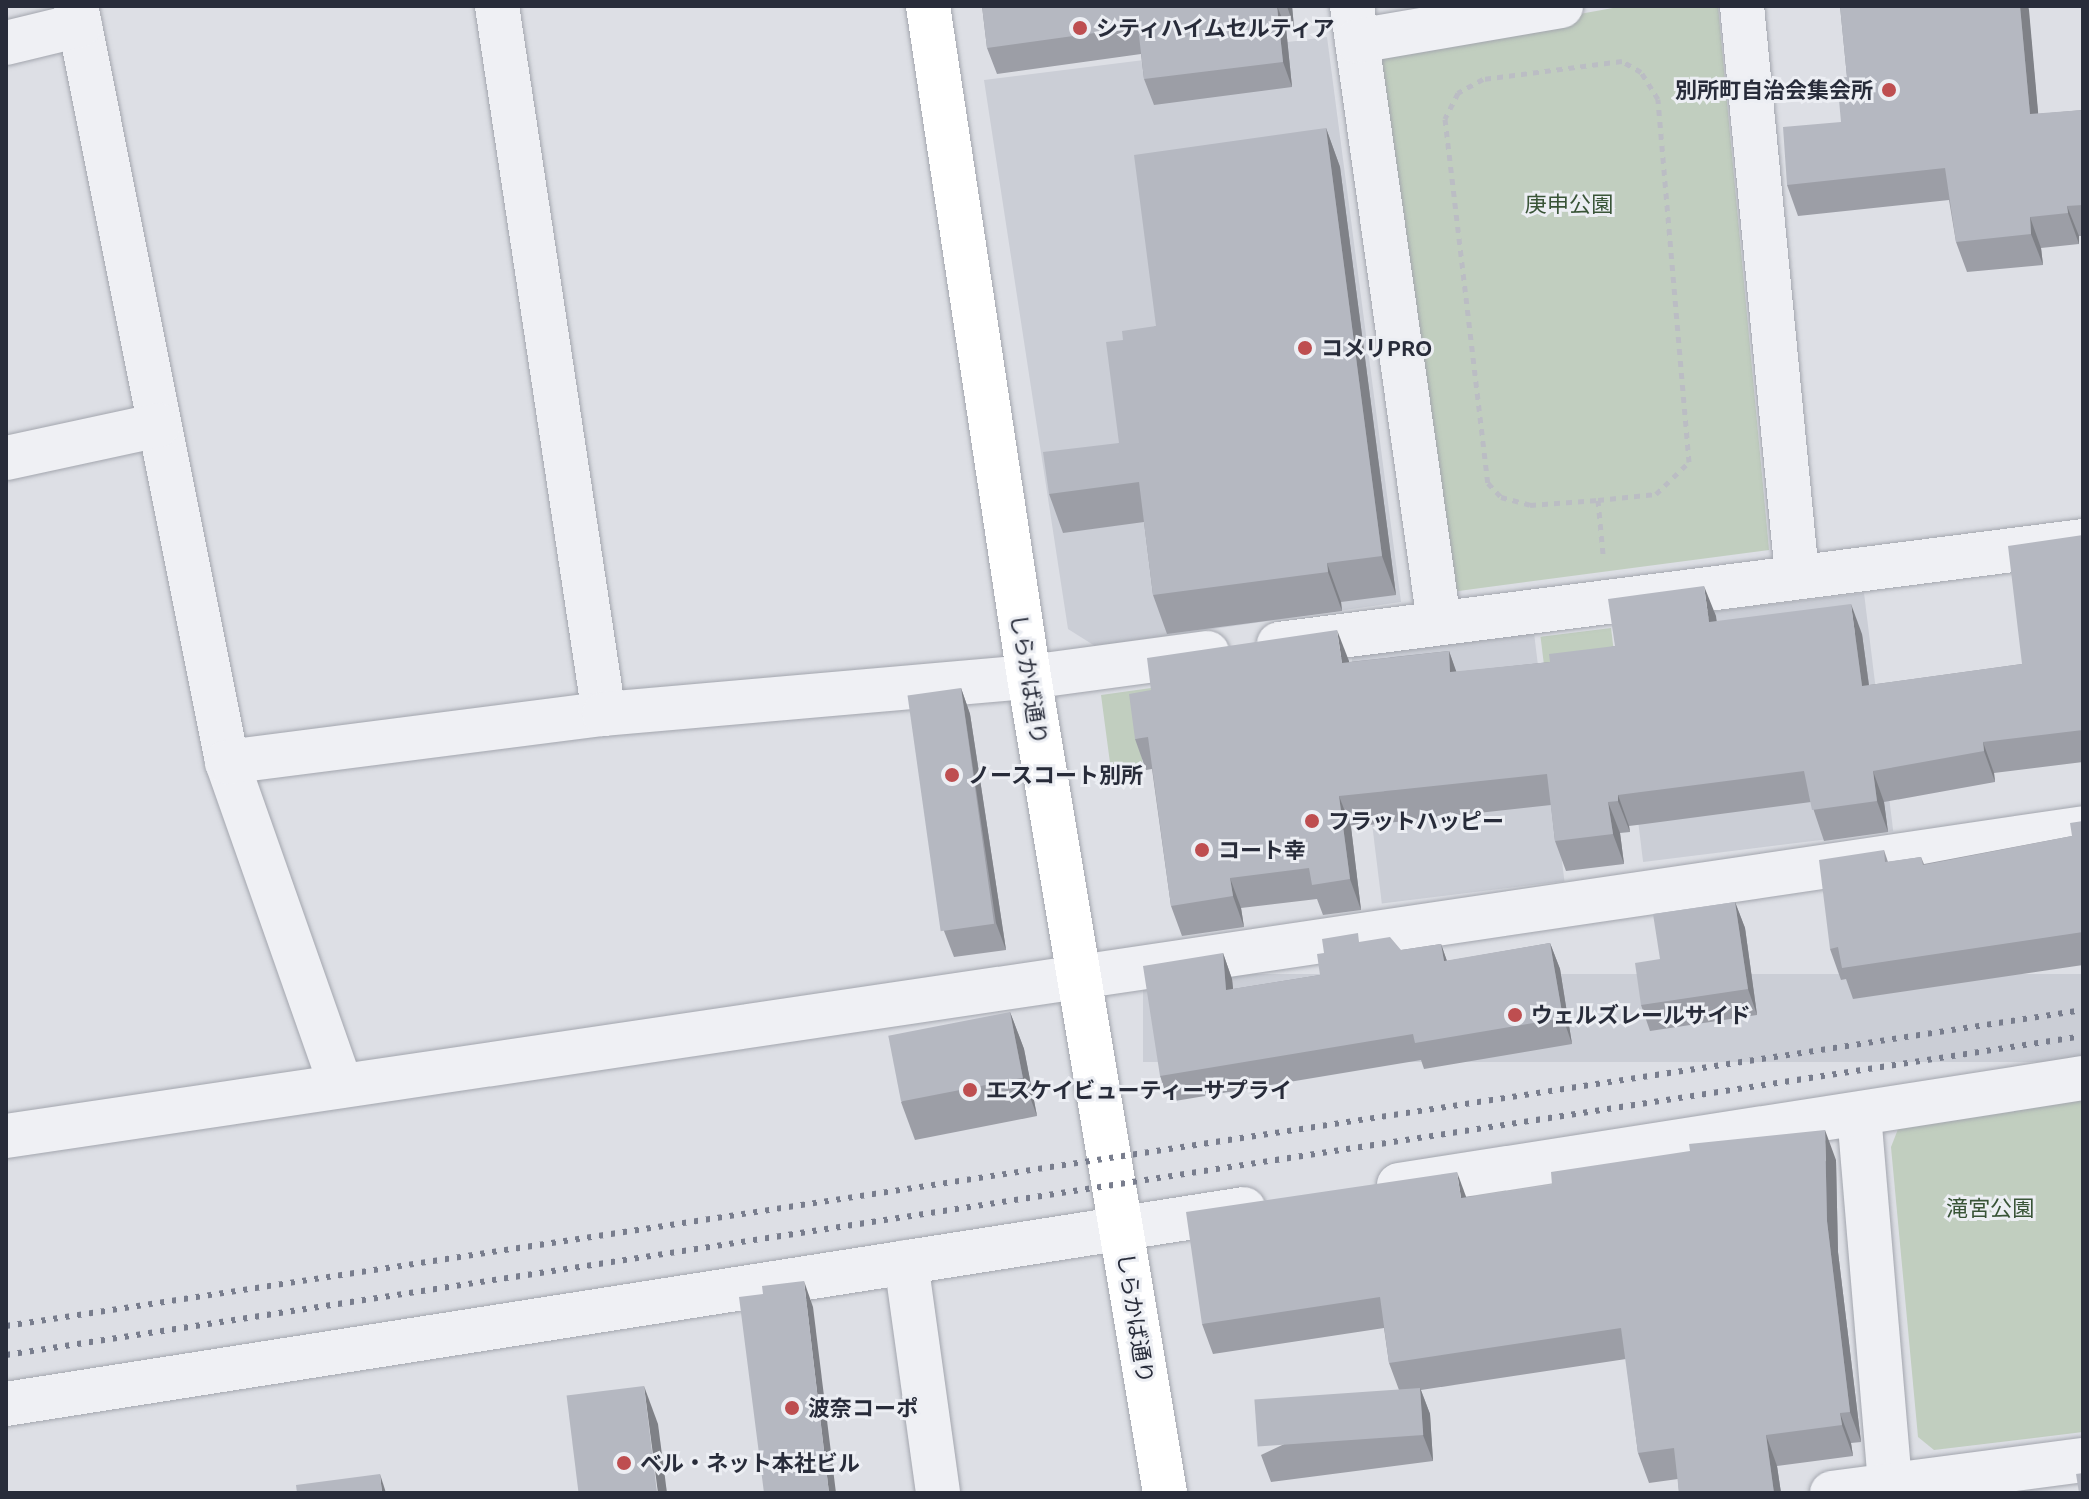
<!DOCTYPE html>
<meta charset="utf-8">
<style>
body{margin:0}
#map{position:relative;width:2089px;height:1499px;overflow:hidden;background:#dddfe5;font-family:Ubuntu,"Noto Sans JP",sans-serif}
div>[style]{position:absolute}
[style*='--x']{left:calc(var(--x)*1px);top:calc(var(--y)*1px);width:calc(var(--w)*1px);rotate:calc(var(--a)*1deg)}
.built>*{inset:0;background:#cbced6;transform-origin:0 0}
.green>*{inset:0;background:#c1cebf;transform-origin:0 0}
.path>*{height:5px;margin-top:-2.5px;transform-origin:0;background:repeating-linear-gradient(90deg,#bbbdc4 0 6px,transparent 0 12px)}
.roads{filter:drop-shadow(0 0 2px #a3a6ae) drop-shadow(0 0 2px #a3a6ae)}
.street>*{height:44px;margin:-22px;padding:0 22px;transform-origin:22px;border-radius:22px;background:#eff0f4}
.secondary>*{height:44px;margin:-22px;padding:0 22px;transform-origin:22px;border-radius:22px;background:#fff}
.rail>*{height:6px;margin-top:-3px;transform-origin:0;background:repeating-linear-gradient(90deg,#787d8d 0 4px,transparent 0 12px)}
.wall>*{inset:0;background:#9c9ea6}
.shaded-wall>*{inset:0;background:#7f8187}
.building>*{inset:0;background:#b5b8c1;transform-origin:0 0}
.dots>*{width:22px;height:22px;translate:-50% -50%;box-sizing:border-box;border:4px solid #eceef3;border-radius:50%}
span{translate:-50% -50%;white-space:nowrap;text-align:center;line-height:1.15;-webkit-text-stroke:6px #eceef3;paint-order:stroke}
.poi-label{font-size:22px;color:#282c3a;font-weight:700}
.left{translate:0 -50%;text-align:left}
.right{translate:-100% -50%;text-align:right}
.park-label{font-size:22px;color:#395437}
.street-label{font-size:22px;color:#282c3a}
.frame{position:absolute;inset:0;border:8px solid #282c3a;pointer-events:none}
</style>
<div id="map">
<div class="built">
<div style="clip-path:polygon(1327px 37px,1401px 602px,1095px 646px,1068px 629px,984px 80px)"></div>
<div style="left:1864px;top:593px;width:240px;height:252px;rotate:83deg"></div>
<div style="left:1534px;top:633px;width:250px;height:184px;rotate:83deg"></div>
<div style="left:2083px;top:974px;width:88px;height:940px;rotate:90deg"></div>
</div>
<div class="green">
<div style="clip-path:polygon(1624px 6px,1718px 6px,1769px 550px,1451px 592px,1380px 50px)"></div>
<div style="left:1611px;top:628px;width:48px;height:71px;rotate:83deg"></div>
<div style="clip-path:polygon(1151px 688px,1156px 718px,1137px 721px,1144px 774px,1112px 778px,1101px 695px)"></div>
<div style="clip-path:polygon(2083px 1094px,2083px 1432px,1934px 1450px,1918px 1437px,1891px 1147px,1900px 1124px)"></div>
</div>
<div class="path">
<div style="--x:1598;--y:500;--w:58;--a:-5.9"></div>
<div style="--x:1656;--y:494;--w:46;--a:-44.1"></div>
<div style="--x:1689;--y:462;--w:364;--a:-94.9"></div>
<div style="--x:1658;--y:99;--w:32;--a:-122"></div>
<div style="--x:1641;--y:72;--w:22;--a:-150"></div>
<div style="--x:1622;--y:61;--w:140;--a:172.6"></div>
<div style="--x:1483;--y:79;--w:29;--a:151"></div>
<div style="--x:1458;--y:93;--w:29;--a:117"></div>
<div style="--x:1445;--y:119;--w:367;--a:83.3"></div>
<div style="--x:1488;--y:483;--w:19;--a:47"></div>
<div style="--x:1501;--y:497;--w:30;--a:15"></div>
<div style="--x:1530;--y:505;--w:68;--a:-4.2"></div>
<div style="--x:1598;--y:500;--w:54;--a:84.7"></div>
</div>
<div class="roads">
<div class="street">
<div style="--x:76;--y:6;--w:771;--a:78.7"></div>
<div style="--x:227;--y:762;--w:343;--a:70.6"></div>
<div style="--x:497;--y:6;--w:716;--a:81.41"></div>
<div style="--x:1352;--y:6;--w:622;--a:81.96"></div>
<div style="--x:1742;--y:6;--w:572;--a:84.48"></div>
<div style="--x:1357;--y:41;--w:207;--a:-9.7"></div>
<div style="--x:6;--y:43;--w:76;--a:-13.7"></div>
<div style="--x:6;--y:458;--w:156;--a:-12.2"></div>
<div style="--x:1279;--y:644;--w:811;--a:-7.3"></div>
<div style="--x:227;--y:762;--w:380;--a:-7.3"></div>
<div style="--x:604;--y:714;--w:427;--a:-5"></div>
<div style="--x:1029;--y:677;--w:180;--a:-7.7"></div>
<div style="--x:1859;--y:1114;--w:380;--a:85.2"></div>
<div style="--x:6;--y:1136;--w:2100;--a:-8.43"></div>
<div style="--x:1399;--y:1185;--w:692;--a:-8.89"></div>
<div style="--x:906;--y:1262;--w:233;--a:82.1"></div>
<div style="--x:6;--y:1404;--w:1253;--a:-8.95"></div>
<div style="--x:1832;--y:1493;--w:253;--a:-7.5"></div>
</div>
<div class="secondary">
<div style="--x:928;--y:6;--w:679;--a:81.44"></div>
<div style="--x:1029;--y:677;--w:827;--a:80.54"></div>
</div>
</div>
<div class="rail">
<div style="--x:6;--y:1326;--w:2101;--a:-8.65"></div>
<div style="--x:6;--y:1355;--w:2101;--a:-8.73"></div>
</div>
<div class="wall">
<div style="clip-path:polygon(982px 6px,1292px 6px,1294px 27px,1286px 28px,1292px 87px,1154px 105px,1144px 79px,1141px 54px,997px 74px,987px 48px)"></div>
<div style="clip-path:polygon(1840px 6px,2028px 6px,2038px 114px,2083px 110px,2083px 236px,2079px 236px,2079px 244px,2041px 248px,2043px 265px,1967px 272px,1956px 242px,1949px 200px,1798px 216px,1787px 185px,1841px 122px,1847px 77px)"></div>
<div style="clip-path:polygon(1326px 128px,1340px 167px,1396px 595px,1341px 602px,1342px 611px,1167px 634px,1153px 595px,1144px 522px,1063px 533px,1049px 494px,1119px 443px,1123px 340px,1156px 326px)"></div>
<div style="clip-path:polygon(2083px 535px,2083px 762px,1994px 773px,1995px 782px,1884px 802px,1888px 832px,1824px 841px,1811px 802px,1629px 826px,1630px 832px,1620px 833px,1624px 864px,1566px 871px,1555px 841px,1551px 805px,1351px 827px,1361px 910px,1323px 915px,1317px 899px,1241px 908px,1244px 927px,1182px 936px,1171px 906px,1152px 769px,1146px 770px,1135px 739px,1349px 662px,1449px 651px,1456px 672px,1550px 662px,1615px 646px,1716px 616px,1716px 621px,1862px 634px,1869px 685px,2022px 664px)"></div>
<div style="clip-path:polygon(961px 688px,970px 714px,1006px 950px,954px 957px,944px 931px)"></div>
<div style="clip-path:polygon(2083px 821px,2083px 965px,1853px 999px,1846px 979px,1841px 980px,1830px 949px,1884px 850px,1888px 862px,1921px 857px,1924px 864px,2072px 836px)"></div>
<div style="clip-path:polygon(1735px 902px,1745px 928px,1757px 1015px,1650px 1031px,1641px 1005px,1660px 959px)"></div>
<div style="clip-path:polygon(1361px 942px,1401px 950px,1441px 944px,1447px 961px,1550px 943px,1560px 969px,1572px 1044px,1424px 1069px,1421px 1060px,1169px 1102px,1160px 1076px,1223px 953px,1232px 979px,1233px 989px,1320px 975px,1324px 953px)"></div>
<div style="clip-path:polygon(1010px 1012px,1024px 1049px,1037px 1116px,915px 1140px,901px 1102px)"></div>
<div style="clip-path:polygon(1836px 1160px,1838px 1252px,1861px 1442px,1851px 1443px,1853px 1456px,1777px 1466px,1781px 1493px,1679px 1493px,1678px 1479px,1649px 1483px,1638px 1453px,1626px 1359px,1421px 1390px,1430px 1414px,1433px 1461px,1271px 1482px,1261px 1455px,1399px 1390px,1389px 1363px,1384px 1328px,1213px 1354px,1202px 1324px,1466px 1197px)"></div>
</div>
<div class="shaded-wall">
<div style="clip-path:polygon(1277px 6px,1286px 28px,1292px 87px,1283px 62px)"></div>
<div style="clip-path:polygon(1287px 6px,1292px 6px,1294px 27px)"></div>
<div style="clip-path:polygon(2020px 6px,2028px 6px,2029px 10px,2041px 145px,2030px 114px)"></div>
<div style="clip-path:polygon(1326px 128px,1340px 167px,1396px 595px,1382px 556px)"></div>
<div style="clip-path:polygon(2067px 206px,2079px 236px,2079px 244px,2068px 213px)"></div>
<div style="clip-path:polygon(2030px 217px,2041px 248px,2043px 265px,2031px 234px)"></div>
<div style="clip-path:polygon(1327px 563px,1341px 602px,1342px 611px,1328px 572px)"></div>
<div style="clip-path:polygon(1704px 586px,1716px 616px,1721px 653px,1709px 622px)"></div>
<div style="clip-path:polygon(1851px 604px,1862px 634px,1873px 716px,1862px 686px)"></div>
<div style="clip-path:polygon(1337px 630px,1349px 661px,1353px 694px,1342px 663px)"></div>
<div style="clip-path:polygon(1449px 651px,1460px 682px,1450px 672px)"></div>
<div style="clip-path:polygon(961px 688px,970px 714px,1006px 950px,996px 923px)"></div>
<div style="clip-path:polygon(1983px 742px,1994px 773px,1995px 782px,1984px 751px)"></div>
<div style="clip-path:polygon(1873px 771px,1884px 802px,1888px 832px,1877px 801px)"></div>
<div style="clip-path:polygon(1618px 795px,1629px 826px,1630px 832px,1618px 801px)"></div>
<div style="clip-path:polygon(1339px 796px,1351px 827px,1361px 910px,1350px 879px)"></div>
<div style="clip-path:polygon(1608px 802px,1620px 833px,1624px 864px,1613px 834px)"></div>
<div style="clip-path:polygon(1230px 878px,1241px 908px,1244px 927px,1233px 896px)"></div>
<div style="clip-path:polygon(1735px 902px,1745px 928px,1757px 1015px,1748px 989px)"></div>
<div style="clip-path:polygon(1550px 943px,1560px 969px,1572px 1044px,1563px 1018px)"></div>
<div style="clip-path:polygon(1441px 944px,1450px 970px,1444px 961px)"></div>
<div style="clip-path:polygon(1223px 953px,1232px 979px,1236px 1016px,1226px 990px)"></div>
<div style="clip-path:polygon(1010px 1012px,1024px 1049px,1037px 1116px,1023px 1078px)"></div>
<div style="clip-path:polygon(1825px 1130px,1836px 1160px,1838px 1252px,1861px 1442px,1850px 1412px,1827px 1221px)"></div>
<div style="clip-path:polygon(1457px 1172px,1468px 1202px,1461px 1198px)"></div>
<div style="clip-path:polygon(804px 1281px,813px 1307px,836px 1493px,829px 1493px)"></div>
<div style="clip-path:polygon(644px 1386px,658px 1424px,667px 1493px,658px 1493px)"></div>
<div style="clip-path:polygon(1420px 1388px,1430px 1414px,1433px 1461px,1423px 1435px)"></div>
<div style="clip-path:polygon(1840px 1413px,1851px 1443px,1853px 1456px,1842px 1425px)"></div>
<div style="clip-path:polygon(1766px 1435px,1777px 1466px,1781px 1493px,1774px 1493px)"></div>
<div style="clip-path:polygon(380px 1474px,386px 1493px,382px 1493px)"></div>
</div>
<div class="building">
<div style="clip-path:polygon(982px 6px,1277px 6px,1283px 62px,1144px 79px,1138px 27px,987px 48px)"></div>
<div style="clip-path:polygon(1840px 6px,2020px 6px,2030px 114px,2083px 110px,2083px 205px,2067px 206px,2068px 213px,2030px 217px,2031px 234px,1956px 242px,1945px 168px,1787px 185px,1783px 127px,1841px 122px,1837px 78px,1847px 77px)"></div>
<div style="clip-path:polygon(1326px 128px,1382px 556px,1327px 563px,1328px 572px,1153px 595px,1139px 482px,1049px 494px,1043px 452px,1119px 443px,1106px 342px,1123px 340px,1122px 331px,1156px 326px,1134px 155px)"></div>
<div style="clip-path:polygon(2083px 535px,2083px 730px,1983px 742px,1984px 751px,1873px 771px,1877px 801px,1812px 810px,1804px 771px,1618px 795px,1618px 801px,1608px 802px,1613px 834px,1555px 841px,1547px 774px,1339px 796px,1350px 879px,1312px 885px,1309px 868px,1230px 878px,1233px 896px,1171px 906px,1148px 737px,1135px 739px,1129px 694px,1151px 690px,1147px 658px,1337px 630px,1342px 663px,1449px 651px,1450px 672px,1550px 662px,1549px 654px,1615px 646px,1608px 599px,1704px 586px,1709px 622px,1851px 604px,1862px 686px,2022px 664px,2008px 546px)"></div>
<div style="left:961px;top:688px;width:238px;height:54px;rotate:82deg"></div>
<div style="clip-path:polygon(2083px 821px,2083px 932px,1842px 968px,1838px 947px,1830px 949px,1819px 860px,1884px 850px,1885px 862px,1921px 857px,1923px 865px,2072px 836px,2070px 823px)"></div>
<div style="clip-path:polygon(1735px 902px,1748px 989px,1641px 1005px,1635px 963px,1660px 959px,1653px 914px)"></div>
<div style="clip-path:polygon(1358px 933px,1359px 942px,1390px 937px,1401px 950px,1441px 944px,1444px 961px,1550px 943px,1563px 1018px,1415px 1043px,1413px 1034px,1160px 1076px,1143px 966px,1223px 953px,1226px 990px,1320px 975px,1317px 954px,1324px 953px,1322px 939px)"></div>
<div style="left:1010px;top:1012px;width:67px;height:124px;rotate:79deg"></div>
<div style="clip-path:polygon(1825px 1130px,1827px 1221px,1850px 1412px,1840px 1413px,1842px 1425px,1766px 1435px,1774px 1493px,1679px 1493px,1674px 1448px,1638px 1453px,1621px 1328px,1389px 1363px,1380px 1297px,1202px 1324px,1186px 1212px,1457px 1172px,1461px 1198px,1552px 1185px,1551px 1172px,1690px 1151px,1689px 1144px)"></div>
<div style="clip-path:polygon(804px 1281px,829px 1493px,764px 1493px,739px 1297px,763px 1294px,762px 1286px)"></div>
<div style="left:644px;top:1386px;width:108px;height:78px;rotate:83deg"></div>
<div style="left:1420px;top:1388px;width:47px;height:166px;rotate:86deg"></div>
<div style="clip-path:polygon(2083px 1473px,2083px 1493px,2079px 1493px,2076px 1474px)"></div>
<div style="clip-path:polygon(380px 1474px,382px 1493px,297px 1493px,296px 1485px)"></div>
</div>
<div class="dots">
<div style="left:1080px;top:28px;background:#be4e50"></div>
<div style="left:1889px;top:90px;background:#be4e50"></div>
<div style="left:1305px;top:348px;background:#be4e50"></div>
<div style="left:952px;top:775px;background:#be4e50"></div>
<div style="left:1312px;top:821px;background:#be4e50"></div>
<div style="left:1202px;top:850px;background:#be4e50"></div>
<div style="left:1515px;top:1015px;background:#be4e50"></div>
<div style="left:970px;top:1090px;background:#be4e50"></div>
<div style="left:792px;top:1408px;background:#be4e50"></div>
<div style="left:624px;top:1463px;background:#be4e50"></div>
</div>
<div class="poi-label">
<span class="left" style="left:1096px;top:28px">シティハイムセルティア</span>
<span class="right" style="left:1873px;top:90px">別所町自治会集会所</span>
<span class="left" style="left:1321px;top:348px">コメリPRO</span>
<span class="left" style="left:968px;top:775px">ノースコート別所</span>
<span class="left" style="left:1328px;top:821px">フラットハッピー</span>
<span class="left" style="left:1218px;top:850px">コート幸</span>
<span class="left" style="left:1531px;top:1015px">ウェルズレールサイド</span>
<span class="left" style="left:986px;top:1090px">エスケイビューティーサプライ</span>
<span class="left" style="left:808px;top:1408px">波奈コーポ</span>
<span class="left" style="left:640px;top:1463px">ベル・ネット本社ビル</span>
</div>
<div class="park-label">
<span style="left:1569px;top:204px">庚申公園</span>
<span style="left:1990px;top:1208px">滝宮公園</span>
</div>
<div class="street-label">
<span style="left:1030px;top:679px;rotate:81deg">しらかば通り</span>
<span style="left:1136px;top:1318px;rotate:81deg">しらかば通り</span>
</div>
<div class="frame"></div>
</div>
